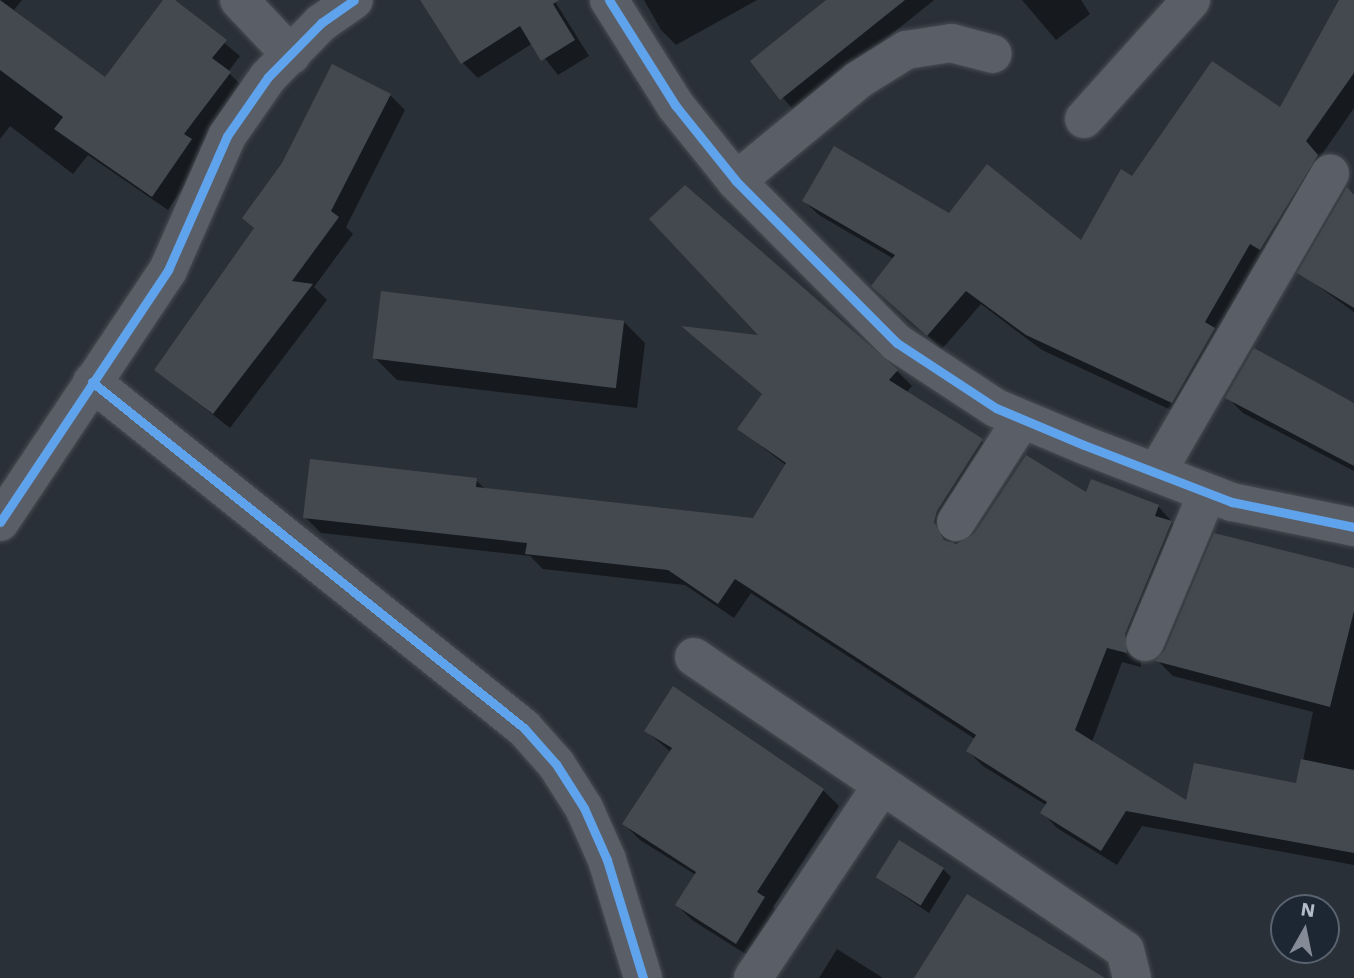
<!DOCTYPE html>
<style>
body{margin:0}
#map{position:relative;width:1354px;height:978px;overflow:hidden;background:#2a3038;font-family:"Work Sans",sans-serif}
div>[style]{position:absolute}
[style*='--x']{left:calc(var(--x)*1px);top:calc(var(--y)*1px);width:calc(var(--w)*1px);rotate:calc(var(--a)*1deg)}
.shadow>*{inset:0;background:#0007}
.building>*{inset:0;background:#444950;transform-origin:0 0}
.roads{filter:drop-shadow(0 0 2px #484c53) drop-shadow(0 0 2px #484c53)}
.street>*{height:38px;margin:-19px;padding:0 19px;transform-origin:19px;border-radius:19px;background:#5a5e66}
.cycleway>*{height:9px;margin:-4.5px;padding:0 4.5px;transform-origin:4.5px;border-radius:4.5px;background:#60a3ed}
span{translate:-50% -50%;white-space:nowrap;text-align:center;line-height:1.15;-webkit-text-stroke:6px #1d2633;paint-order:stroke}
.north{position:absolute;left:1270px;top:894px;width:70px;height:70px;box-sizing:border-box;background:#1d2633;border:2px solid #59626f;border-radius:50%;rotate:9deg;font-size:19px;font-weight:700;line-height:28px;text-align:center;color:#b4bcc9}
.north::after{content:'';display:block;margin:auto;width:24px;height:32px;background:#848b96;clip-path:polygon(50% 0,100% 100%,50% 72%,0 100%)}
</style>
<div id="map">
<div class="shadow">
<div style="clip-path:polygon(0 0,22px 0,14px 10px,105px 80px,165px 0,172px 0,240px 56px,228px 72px,245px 89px,199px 149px,206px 155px,168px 210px,88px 155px,73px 174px,10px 126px,0 139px)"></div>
<div style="clip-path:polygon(424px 0,554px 0,589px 56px,558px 75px,533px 43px,478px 78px,463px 63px)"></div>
<div style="clip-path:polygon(644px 0,757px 0,676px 45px,661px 30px)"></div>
<div style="clip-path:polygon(829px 0,934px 0,795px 112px,752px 61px)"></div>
<div style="clip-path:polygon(1022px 0,1081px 0,1090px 14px,1056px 40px)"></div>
<div style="clip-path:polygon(1354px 20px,1354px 108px,1320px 157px,1332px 170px,1186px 417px,1042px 350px,981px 304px,942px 349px,888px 300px,894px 259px,819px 215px,804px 201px,950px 215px,1081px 243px,1133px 178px,1281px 109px)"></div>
<div style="clip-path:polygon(390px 95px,405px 110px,346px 227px,353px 234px,314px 287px,327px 300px,230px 428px,156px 370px,255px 229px,244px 218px,284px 164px)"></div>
<div style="clip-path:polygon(1354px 197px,1354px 312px,1300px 273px)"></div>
<div style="clip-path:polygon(623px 321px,645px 343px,637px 408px,397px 380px,375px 358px)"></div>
<div style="clip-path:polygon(686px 329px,897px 371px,912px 386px,906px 393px,982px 441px,997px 456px,949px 538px,952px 544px,1087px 495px,1158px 506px,1186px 538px,1140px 650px,1141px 667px,1122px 662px,1092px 742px,1188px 803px,1298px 785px,1313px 712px,1173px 676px,1158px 661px,1354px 570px,1354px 865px,1142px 826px,1117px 865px,1057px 828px,1042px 812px,1046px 805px,983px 766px,968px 751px,975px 739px,751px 593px,734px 618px,685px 585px,543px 569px,530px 556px,321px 533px,305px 517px,476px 480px,486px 490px,754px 520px,787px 466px,739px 429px,763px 395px)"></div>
<div style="clip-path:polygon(1227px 397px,1354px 402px,1354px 471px,1243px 413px)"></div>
<div style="clip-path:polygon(646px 731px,823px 790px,839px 806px,773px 907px,780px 914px,752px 958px,692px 920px,677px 905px,696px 875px,640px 840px,624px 824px,671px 752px)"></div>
<div style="clip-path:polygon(943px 869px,951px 877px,929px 913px,878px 878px)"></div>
<div style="clip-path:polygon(837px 949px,883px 978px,819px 978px)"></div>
</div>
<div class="building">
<div style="clip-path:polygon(0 0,105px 77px,163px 0,175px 0,227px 40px,212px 58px,231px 72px,184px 134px,192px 139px,152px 197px,54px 129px,63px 117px,0 70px)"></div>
<div style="clip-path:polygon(420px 0,559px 0,553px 4px,575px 40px,541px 61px,520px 26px,461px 64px)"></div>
<div style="clip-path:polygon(826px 0,905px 0,780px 100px,750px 61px)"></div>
<div style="clip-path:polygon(1339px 0,1354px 0,1354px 73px,1306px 141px,1318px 155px,1260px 250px,1250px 244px,1205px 322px,1215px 328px,1172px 403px,1026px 335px,966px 291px,927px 336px,871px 286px,895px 255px,802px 201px,834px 146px,949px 213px,987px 164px,1081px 240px,1121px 169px,1132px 176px,1212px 61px,1280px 107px)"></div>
<div style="clip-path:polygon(332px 64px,391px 94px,331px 211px,339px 217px,292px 281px,313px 284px,213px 414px,154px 370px,254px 228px,242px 218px,282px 163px)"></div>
<div style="clip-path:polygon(685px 185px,898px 370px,889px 380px,983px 439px,937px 511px,934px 522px,944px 540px,956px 544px,974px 534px,1026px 455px,1086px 492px,1091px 479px,1159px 505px,1155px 516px,1172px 521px,1125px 634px,1127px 653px,1107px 648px,1075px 730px,1186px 800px,1194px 763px,1296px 783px,1301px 759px,1354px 770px,1354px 853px,1126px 811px,1101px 851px,1040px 813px,1047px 802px,966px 751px,976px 735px,735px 579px,718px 604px,668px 570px,525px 554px,527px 543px,303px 518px,310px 459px,477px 478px,476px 487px,753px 518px,786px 463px,737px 429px,762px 394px,681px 326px,758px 335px,649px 219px)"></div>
<div style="clip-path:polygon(1347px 187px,1354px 195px,1354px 308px,1297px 273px)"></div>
<div style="left:381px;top:291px;width:245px;height:68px;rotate:7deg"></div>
<div style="clip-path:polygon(1254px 348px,1354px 403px,1354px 466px,1225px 398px)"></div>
<div style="clip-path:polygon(1214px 533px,1354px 568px,1354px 611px,1330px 707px,1155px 661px,1165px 650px)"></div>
<div style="clip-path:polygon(673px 686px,824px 789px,757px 892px,765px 897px,736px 944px,675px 905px,696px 872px,622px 824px,672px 748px,644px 731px)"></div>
<div style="left:899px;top:840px;width:53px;height:44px;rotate:32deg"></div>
<div style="clip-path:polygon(967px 894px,1105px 978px,914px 978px)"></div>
</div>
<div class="roads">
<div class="street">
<div style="--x:239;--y:0;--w:76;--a:46.6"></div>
<div style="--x:609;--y:0;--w:124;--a:57.8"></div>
<div style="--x:675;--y:105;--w:97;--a:51.2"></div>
<div style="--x:736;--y:181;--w:228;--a:45.2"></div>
<div style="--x:897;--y:343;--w:118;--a:33.3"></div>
<div style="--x:996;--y:408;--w:95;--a:22.8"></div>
<div style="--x:1084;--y:445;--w:159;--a:21.1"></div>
<div style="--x:1232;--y:502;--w:125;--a:11.6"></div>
<div style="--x:1084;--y:119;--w:160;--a:-48"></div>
<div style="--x:736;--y:181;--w:158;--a:-39.6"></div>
<div style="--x:858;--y:80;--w:57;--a:-32"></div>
<div style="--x:906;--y:50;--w:46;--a:-8.8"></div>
<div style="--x:951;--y:43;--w:43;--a:14.7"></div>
<div style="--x:92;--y:382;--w:553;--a:38.69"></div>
<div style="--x:524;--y:728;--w:48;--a:48.4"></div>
<div style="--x:556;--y:764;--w:52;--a:57.5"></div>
<div style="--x:584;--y:808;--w:57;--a:66.1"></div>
<div style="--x:607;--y:860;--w:123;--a:73"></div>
<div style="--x:1157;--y:472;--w:345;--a:-59.9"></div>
<div style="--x:0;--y:522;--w:303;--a:-56.3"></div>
<div style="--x:168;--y:270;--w:146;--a:-66.2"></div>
<div style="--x:227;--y:136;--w:72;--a:-55.2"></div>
<div style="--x:268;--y:77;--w:76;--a:-45.5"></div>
<div style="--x:321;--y:23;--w:40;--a:-34.9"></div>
<div style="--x:956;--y:522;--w:122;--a:-57.3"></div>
<div style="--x:1145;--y:642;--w:160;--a:-67.3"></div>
<div style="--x:694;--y:657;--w:521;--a:34.21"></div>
<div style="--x:1125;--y:950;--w:29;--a:76"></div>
<div style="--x:753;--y:978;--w:230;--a:-56.2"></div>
</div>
</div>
<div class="cycleway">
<div style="--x:609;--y:0;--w:124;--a:57.8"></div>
<div style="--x:675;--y:105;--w:97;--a:51.2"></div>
<div style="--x:736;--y:181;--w:228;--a:45.2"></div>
<div style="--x:897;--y:343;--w:118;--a:33.3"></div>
<div style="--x:996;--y:408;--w:95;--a:22.8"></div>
<div style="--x:1084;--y:445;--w:159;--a:21.1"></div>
<div style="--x:1232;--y:502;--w:125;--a:11.6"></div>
<div style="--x:92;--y:382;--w:553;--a:38.69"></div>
<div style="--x:524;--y:728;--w:48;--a:48.4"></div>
<div style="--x:556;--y:764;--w:52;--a:57.5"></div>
<div style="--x:584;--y:808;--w:57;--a:66.1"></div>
<div style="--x:607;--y:860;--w:123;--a:73"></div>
<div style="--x:0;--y:522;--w:303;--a:-56.3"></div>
<div style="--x:168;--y:270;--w:146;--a:-66.2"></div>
<div style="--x:227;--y:136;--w:72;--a:-55.2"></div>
<div style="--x:268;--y:77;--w:76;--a:-45.5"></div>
<div style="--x:321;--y:23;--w:40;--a:-34.9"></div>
</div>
<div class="north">N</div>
</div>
